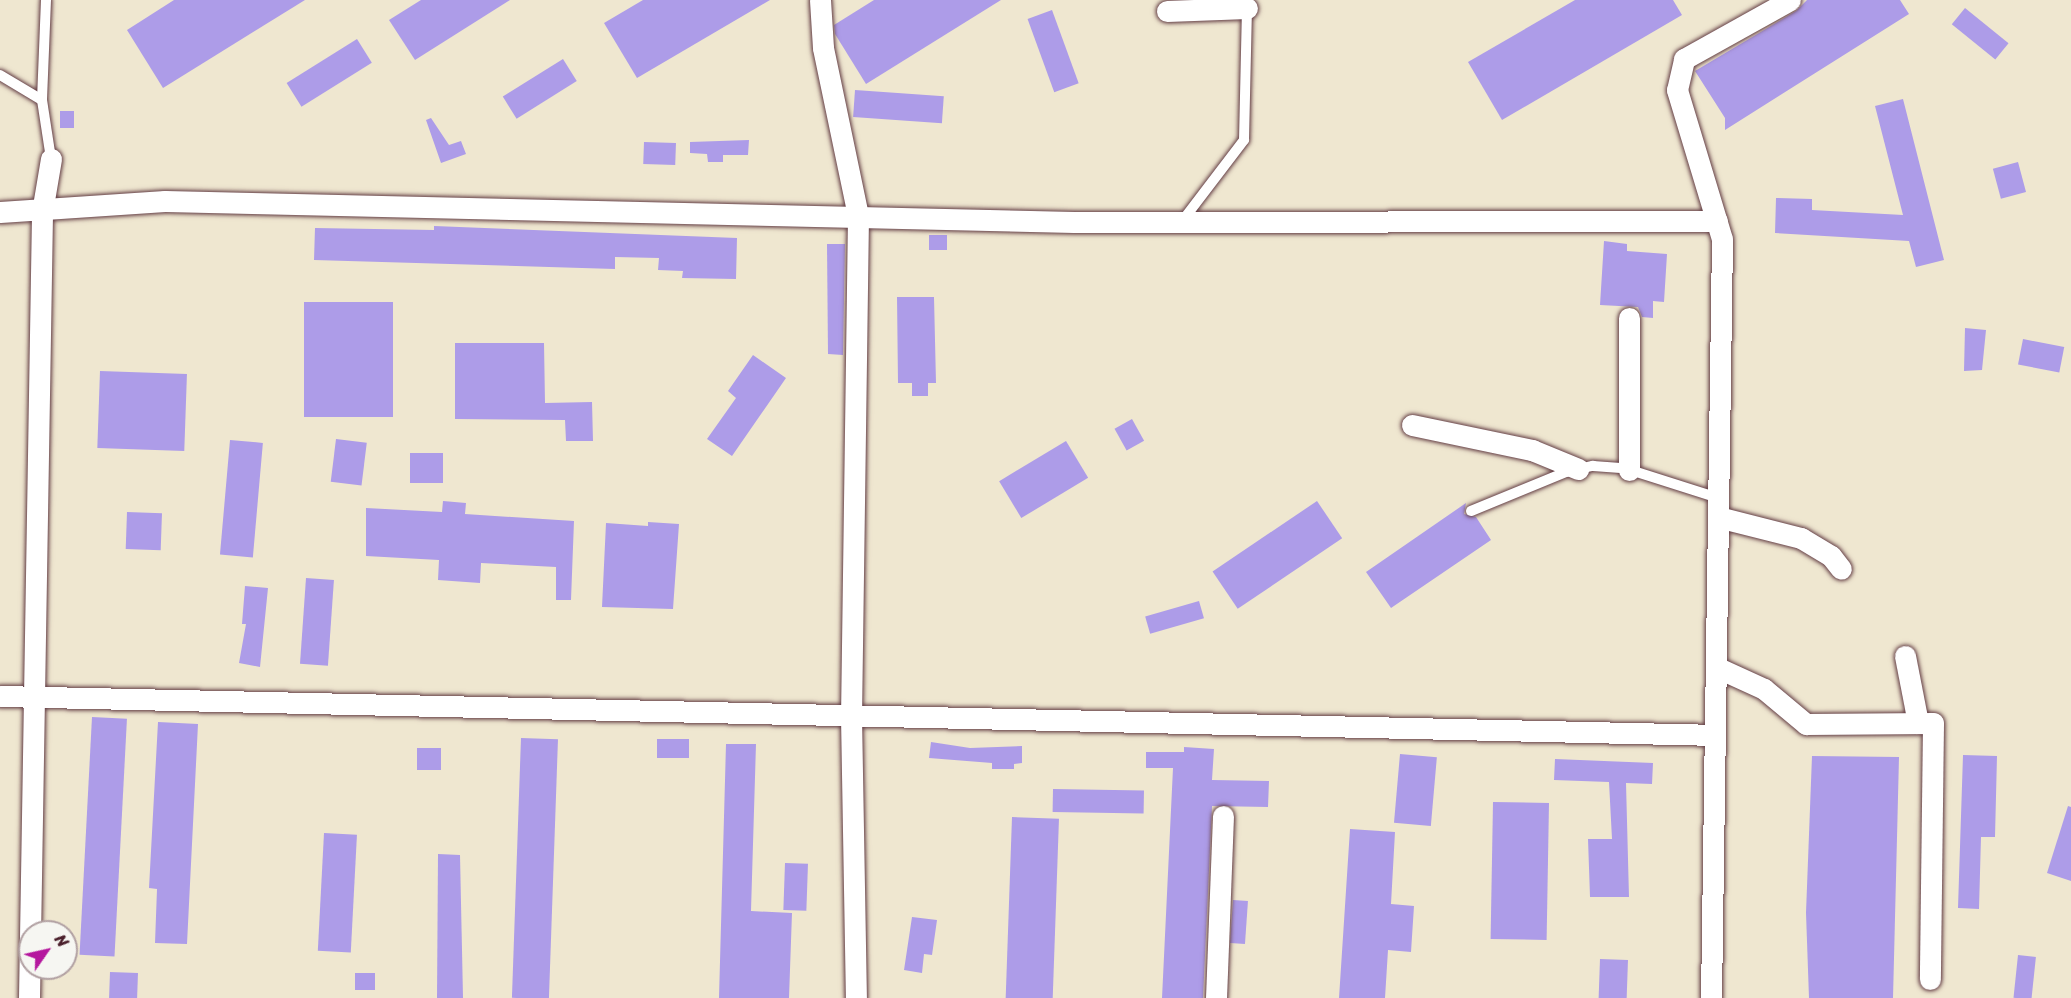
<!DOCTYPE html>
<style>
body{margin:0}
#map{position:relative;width:2071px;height:998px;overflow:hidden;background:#efe7d0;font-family:Sriracha,sans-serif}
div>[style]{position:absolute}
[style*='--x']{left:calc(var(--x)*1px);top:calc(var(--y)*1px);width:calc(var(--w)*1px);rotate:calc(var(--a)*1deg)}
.building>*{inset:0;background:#ad9ce8;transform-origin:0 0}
.roads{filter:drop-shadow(0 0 2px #633d44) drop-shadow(0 0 2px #633d44)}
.service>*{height:10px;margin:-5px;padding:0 5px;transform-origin:5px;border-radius:5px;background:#fff}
.minor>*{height:21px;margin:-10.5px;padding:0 10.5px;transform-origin:10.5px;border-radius:10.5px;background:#fff}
span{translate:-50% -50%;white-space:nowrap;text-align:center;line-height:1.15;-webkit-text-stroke:5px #f6f6f2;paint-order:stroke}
.north{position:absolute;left:18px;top:920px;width:60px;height:60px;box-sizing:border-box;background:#f6f6f2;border:2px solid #b1a0a2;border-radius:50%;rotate:56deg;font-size:16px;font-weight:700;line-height:24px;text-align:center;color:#4a1f2b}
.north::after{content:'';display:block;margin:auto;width:21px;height:27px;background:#b5179e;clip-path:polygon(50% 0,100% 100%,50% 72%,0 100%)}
</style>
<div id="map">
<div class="building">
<div style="clip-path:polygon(174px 0,305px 0,163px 88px,127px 30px)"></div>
<div style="clip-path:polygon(421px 0,510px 0,415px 60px,389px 20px)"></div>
<div style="clip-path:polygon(643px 0,770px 0,637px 78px,604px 23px)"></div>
<div style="clip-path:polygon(874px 0,1001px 0,866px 84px,835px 34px,834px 25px)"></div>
<div style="clip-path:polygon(1575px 0,1673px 0,1682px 15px,1502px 120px,1468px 62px)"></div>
<div style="clip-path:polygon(1807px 0,1900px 0,1909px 14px,1725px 130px,1725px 118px,1695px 71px,1796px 11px)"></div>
<div style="left:1965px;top:8px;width:56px;height:21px;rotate:39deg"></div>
<div style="left:1052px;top:10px;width:78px;height:26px;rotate:70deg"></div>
<div style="left:357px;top:39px;width:28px;height:83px;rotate:58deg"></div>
<div style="left:563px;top:59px;width:26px;height:71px;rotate:58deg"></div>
<div style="left:855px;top:90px;width:89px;height:27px;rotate:4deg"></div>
<div style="clip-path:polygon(1903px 99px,1944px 260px,1916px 267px,1909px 241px,1775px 233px,1776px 198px,1812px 199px,1812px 210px,1903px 215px,1875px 106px)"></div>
<div style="left:60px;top:111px;width:14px;height:17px"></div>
<div style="clip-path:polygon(431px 118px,449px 145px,461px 141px,466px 154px,441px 163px,426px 120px)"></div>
<div style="clip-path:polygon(749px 140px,748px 155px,723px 155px,723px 162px,708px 162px,707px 154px,690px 153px,690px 142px)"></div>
<div style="left:644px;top:142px;width:32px;height:22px;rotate:2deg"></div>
<div style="left:2018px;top:162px;width:31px;height:26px;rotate:75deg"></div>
<div style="clip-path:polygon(434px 226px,737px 238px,736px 279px,682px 278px,683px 271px,658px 270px,659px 258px,615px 257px,615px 269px,314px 260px,315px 228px,434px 230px)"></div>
<div style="left:929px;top:235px;width:18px;height:15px"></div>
<div style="clip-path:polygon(1604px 241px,1627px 244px,1627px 251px,1667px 254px,1664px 302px,1653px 301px,1653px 318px,1642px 317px,1638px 307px,1600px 305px)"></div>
<div style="clip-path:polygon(827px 244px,845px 244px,843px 355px,828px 354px)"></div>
<div style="clip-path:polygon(897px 297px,934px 297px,936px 383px,928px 383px,928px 396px,912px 396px,912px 383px,898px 383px)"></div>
<div style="left:304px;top:302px;width:89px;height:115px"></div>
<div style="clip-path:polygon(1965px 328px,1986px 330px,1982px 370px,1964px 371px)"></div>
<div style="left:2023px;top:339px;width:42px;height:26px;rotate:11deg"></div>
<div style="clip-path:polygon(455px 343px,544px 343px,545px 403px,592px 402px,593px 441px,566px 441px,565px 420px,455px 419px)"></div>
<div style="clip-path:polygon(753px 355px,786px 378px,732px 456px,707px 439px,736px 398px,728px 391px)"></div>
<div style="left:100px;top:371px;width:87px;height:77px;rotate:2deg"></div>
<div style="left:1132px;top:419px;width:25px;height:20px;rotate:61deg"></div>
<div style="left:336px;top:439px;width:31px;height:43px;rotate:7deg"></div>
<div style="left:230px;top:440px;width:33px;height:115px;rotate:5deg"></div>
<div style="left:1066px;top:441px;width:43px;height:78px;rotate:59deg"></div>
<div style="left:410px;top:453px;width:33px;height:30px"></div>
<div style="clip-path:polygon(443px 501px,466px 503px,465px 514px,574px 521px,571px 600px,556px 600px,556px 567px,481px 563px,480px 583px,438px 580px,439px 560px,366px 556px,366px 508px,442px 512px)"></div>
<div style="left:1317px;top:501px;width:45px;height:126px;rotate:56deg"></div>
<div style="clip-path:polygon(1466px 503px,1464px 514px,1476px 517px,1491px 540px,1391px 608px,1366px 572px)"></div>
<div style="left:127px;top:512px;width:35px;height:37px;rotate:2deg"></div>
<div style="clip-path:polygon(648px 522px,679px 524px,673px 609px,602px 607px,606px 523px,648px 526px)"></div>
<div style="left:306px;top:578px;width:28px;height:86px;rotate:4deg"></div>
<div style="clip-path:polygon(245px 586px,268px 588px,260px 667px,239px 663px,246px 624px,242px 624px)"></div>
<div style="left:1199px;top:601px;width:18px;height:56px;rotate:74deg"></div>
<div style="left:92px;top:717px;width:35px;height:238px;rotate:3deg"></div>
<div style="clip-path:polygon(158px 722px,198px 724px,187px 944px,155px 943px,157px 889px,149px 888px)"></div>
<div style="left:521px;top:738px;width:37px;height:260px;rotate:2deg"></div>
<div style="left:657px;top:739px;width:32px;height:19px"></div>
<div style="clip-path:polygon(931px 742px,970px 748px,1022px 746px,1022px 763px,1014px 764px,1014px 769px,992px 769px,992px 763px,929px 758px)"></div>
<div style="clip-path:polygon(726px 744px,756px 744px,751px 911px,792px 913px,789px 998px,719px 998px)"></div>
<div style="clip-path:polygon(1184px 747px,1214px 749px,1212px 780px,1269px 781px,1268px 807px,1212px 806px,1203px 998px,1162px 998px,1173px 768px,1146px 768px,1146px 752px,1184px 752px)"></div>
<div style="left:417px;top:748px;width:24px;height:22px"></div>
<div style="left:1400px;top:754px;width:37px;height:69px;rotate:5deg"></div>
<div style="clip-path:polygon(1963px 755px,1997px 756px,1995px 837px,1981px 837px,1979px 909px,1958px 908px)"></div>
<div style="clip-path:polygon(1812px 756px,1899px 757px,1893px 998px,1809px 998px,1806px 913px)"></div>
<div style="clip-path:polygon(1555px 759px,1653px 763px,1652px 784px,1626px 783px,1629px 897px,1590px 897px,1588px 839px,1612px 839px,1609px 782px,1554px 780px)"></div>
<div style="left:1053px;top:789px;width:91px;height:23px;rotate:1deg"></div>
<div style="left:1493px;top:802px;width:56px;height:137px;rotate:1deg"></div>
<div style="clip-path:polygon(2068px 806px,2071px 807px,2071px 881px,2047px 873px)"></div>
<div style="left:1012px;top:817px;width:47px;height:181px;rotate:2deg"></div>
<div style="clip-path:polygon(1350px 829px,1395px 832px,1391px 904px,1414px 906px,1411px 952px,1388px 950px,1385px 998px,1339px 998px)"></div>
<div style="left:324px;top:833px;width:33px;height:118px;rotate:3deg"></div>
<div style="clip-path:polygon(438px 854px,460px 855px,463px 998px,437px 998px)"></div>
<div style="left:785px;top:863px;width:23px;height:47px;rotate:2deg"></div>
<div style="left:1233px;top:900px;width:15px;height:43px;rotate:4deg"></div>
<div style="clip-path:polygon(912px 917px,937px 920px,932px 955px,924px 954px,922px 973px,904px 970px)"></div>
<div style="left:2018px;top:955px;width:18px;height:43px;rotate:6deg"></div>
<div style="left:1600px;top:959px;width:28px;height:39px;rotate:2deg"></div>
<div style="left:110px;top:972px;width:28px;height:26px;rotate:2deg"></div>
<div style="left:355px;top:973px;width:20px;height:17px"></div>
</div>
<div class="roads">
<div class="service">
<div style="--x:46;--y:0;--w:100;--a:92.3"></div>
<div style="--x:42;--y:100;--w:60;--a:81.3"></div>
<div style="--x:0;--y:75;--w:49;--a:30.8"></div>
<div style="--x:1183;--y:220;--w:101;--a:-52.7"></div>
<div style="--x:1244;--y:140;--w:136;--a:-88.7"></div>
<div style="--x:1471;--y:511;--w:103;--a:-22.3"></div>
<div style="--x:1566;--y:472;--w:28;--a:-13"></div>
<div style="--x:1593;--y:466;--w:31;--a:4"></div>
<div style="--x:1624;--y:468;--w:99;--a:17.7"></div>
</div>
<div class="minor">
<div style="--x:820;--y:0;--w:48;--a:86.4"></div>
<div style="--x:823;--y:48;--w:172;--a:78.2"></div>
<div style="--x:858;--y:216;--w:500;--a:90.8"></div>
<div style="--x:851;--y:716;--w:282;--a:89"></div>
<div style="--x:1167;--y:11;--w:80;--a:-2.1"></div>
<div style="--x:0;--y:212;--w:165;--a:-3.8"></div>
<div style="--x:165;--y:201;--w:909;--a:1.32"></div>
<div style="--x:1074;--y:222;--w:643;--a:-0.09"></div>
<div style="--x:1412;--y:425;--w:123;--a:11.8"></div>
<div style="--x:1532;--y:450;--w:50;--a:22.4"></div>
<div style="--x:1629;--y:470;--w:152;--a:-90"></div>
<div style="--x:1718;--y:517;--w:86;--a:14.2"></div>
<div style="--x:1801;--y:538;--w:35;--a:31"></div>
<div style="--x:1831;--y:556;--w:16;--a:52"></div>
<div style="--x:1905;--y:656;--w:68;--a:79"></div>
<div style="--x:1716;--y:667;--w:53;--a:24.6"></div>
<div style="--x:1764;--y:689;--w:55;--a:39.8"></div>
<div style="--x:1806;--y:724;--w:127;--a:-0.5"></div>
<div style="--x:1933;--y:723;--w:256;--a:90.7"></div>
<div style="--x:0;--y:696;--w:1715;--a:1.3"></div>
<div style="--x:29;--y:998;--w:786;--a:-89.05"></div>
<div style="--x:42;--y:212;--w:54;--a:-80.4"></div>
<div style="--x:1216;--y:998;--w:182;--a:-87.8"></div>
<div style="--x:1711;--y:998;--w:759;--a:-89.17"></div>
<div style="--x:1722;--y:239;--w:156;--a:-106.8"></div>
<div style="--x:1677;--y:90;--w:32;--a:-77"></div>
<div style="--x:1684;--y:59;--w:121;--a:-29.1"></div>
</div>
</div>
<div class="north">N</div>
</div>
